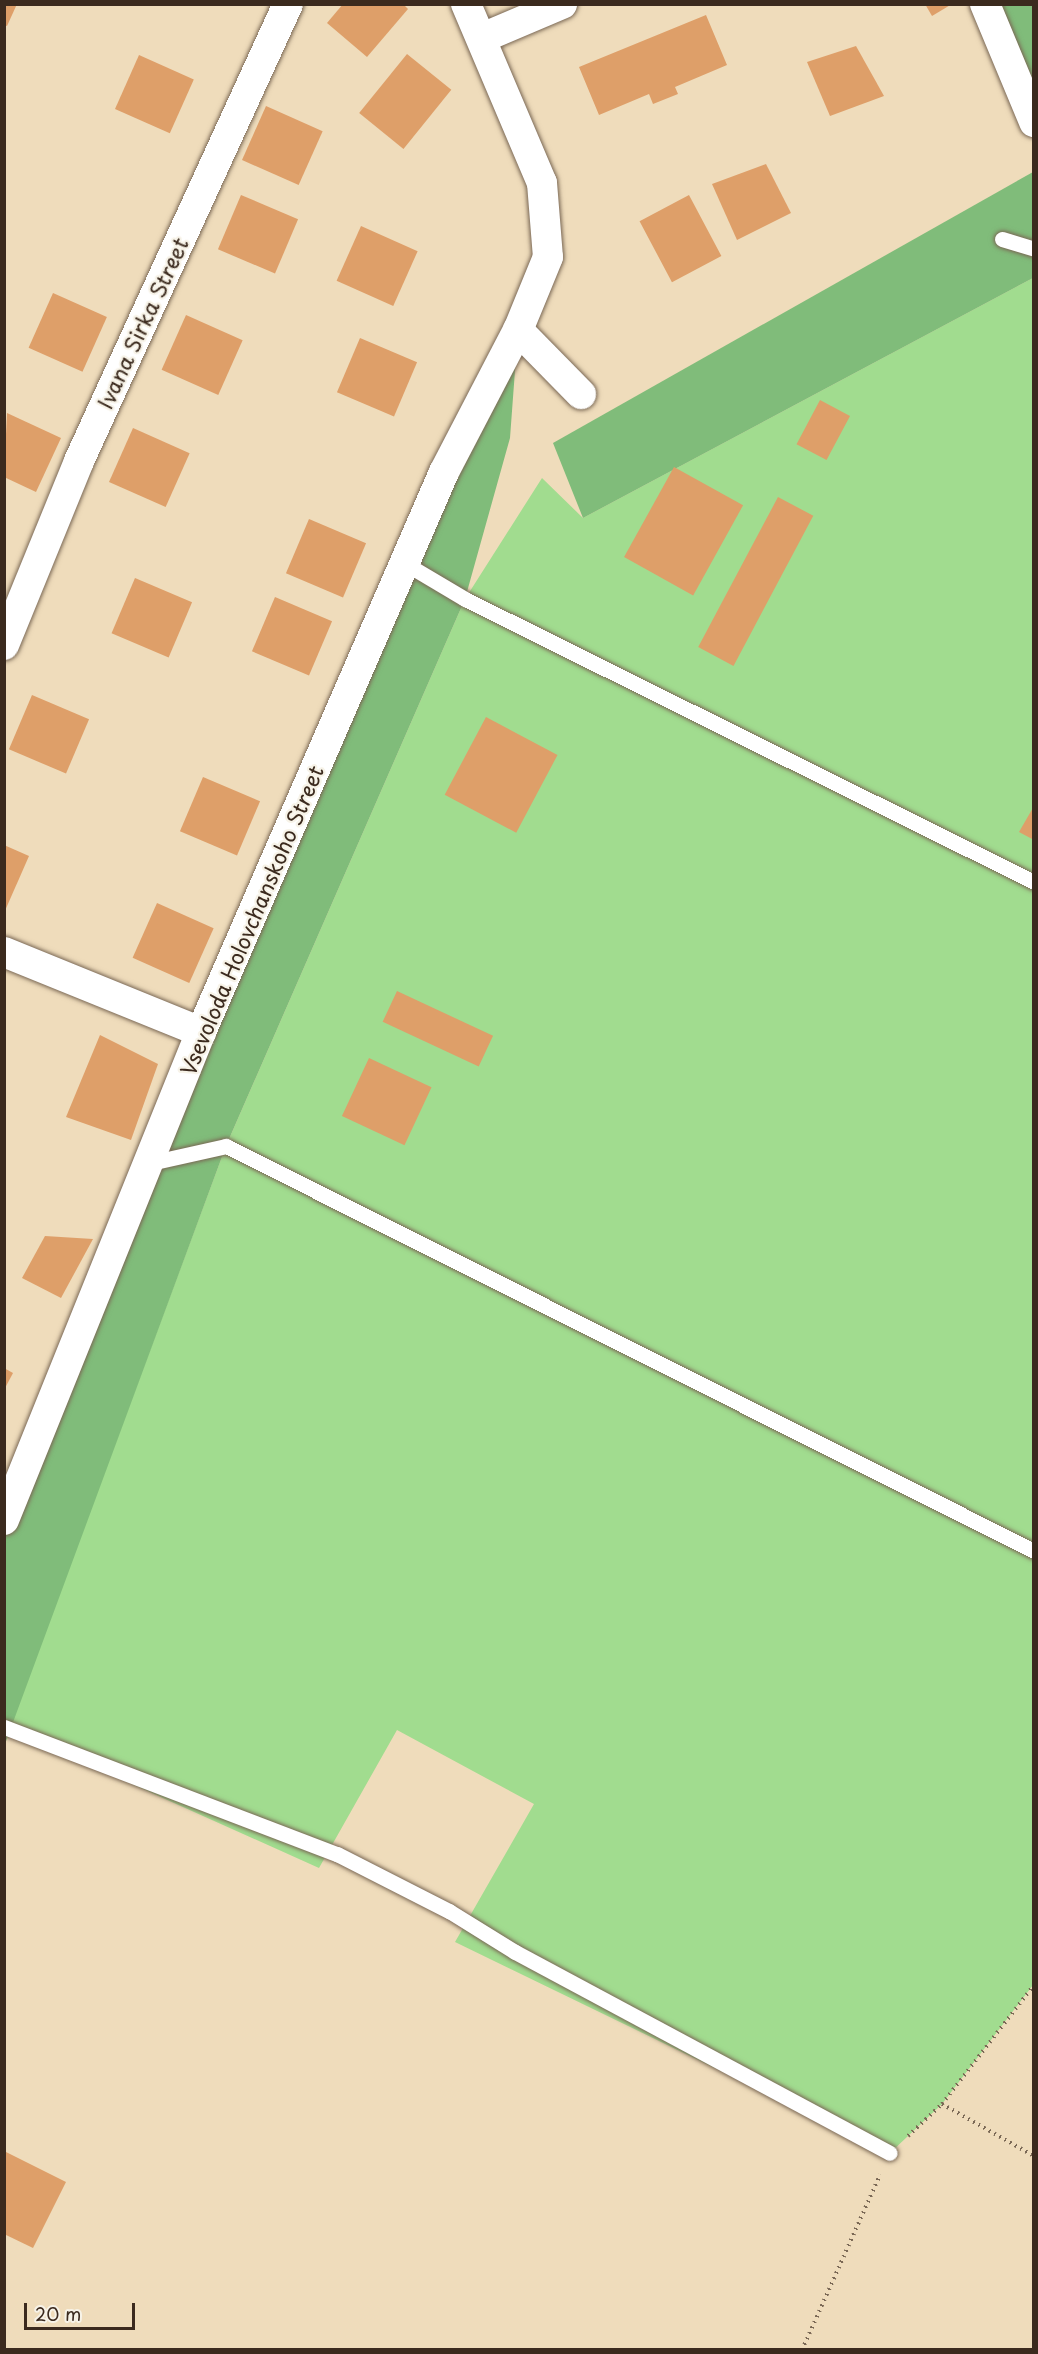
<!DOCTYPE html>
<style>
body{margin:0}
#map{position:relative;width:1038px;height:2354px;overflow:hidden;background:#efdcbb;font-family:"Playpen Sans",sans-serif}
div>[style]{position:absolute}
[style*='--x']{left:calc(var(--x)*1px);top:calc(var(--y)*1px);width:calc(var(--w)*1px);rotate:calc(var(--a)*1deg)}
.green>*{inset:0;background:#a1dc8f}
.forest>*{inset:0;background:#80bc7a}
.building>*{inset:0;background:#de9f69;transform-origin:0 0}
.path>*{height:4px;margin-top:-2px;transform-origin:0;background:repeating-linear-gradient(90deg,#7a6855 0 1.5px,transparent 0 6px)}
.roads{filter:drop-shadow(0 0 2px #7a6855) drop-shadow(0 0 2px #7a6855)}
.service>*{height:15px;margin:-7.5px;padding:0 7.5px;transform-origin:7.5px;border-radius:7.5px;background:#fff}
.minor>*{height:30px;margin:-15px;padding:0 15px;transform-origin:15px;border-radius:15px;background:#fff}
span{translate:-50% -50%;white-space:nowrap;text-align:center;line-height:1.15;-webkit-text-stroke:4.5px #f7f3e8;paint-order:stroke}
.street-label{font-size:21px;color:#3b2a1e}
.frame{position:absolute;inset:0;border:6px solid #3b2a1e;pointer-events:none}
.scale{position:absolute;left:24px;top:2303px;width:111px;height:27px;box-sizing:border-box;border:3px solid #3b2a1e;border-top:0;padding-left:8px;font-size:18px;line-height:21px;white-space:nowrap;color:#3b2a1e;-webkit-text-stroke:4px #f7f3e8;paint-order:stroke}
</style>
<div id="map">
<div class="green">
<div style="clip-path:polygon(1033px 278px,1033px 1985px,942px 2104px,890px 2153px,455px 1942px,534px 1804px,397px 1730px,319px 1868px,9px 1729px,226px 1146px,465px 599px,542px 478px,583px 518px)"></div>
</div>
<div class="forest">
<div style="clip-path:polygon(985px 5px,1033px 5px,1033px 122px)"></div>
<div style="clip-path:polygon(1033px 172px,1033px 278px,583px 518px,553px 443px)"></div>
<div style="clip-path:polygon(518px 330px,510px 438px,465px 599px,226px 1146px,5px 1744px,5px 1520px)"></div>
</div>
<div class="building">
<div style="clip-path:polygon(4px 4px,17px 4px,7px 26px,4px 25px)"></div>
<div style="clip-path:polygon(343px 4px,403px 4px,408px 9px,367px 57px,327px 23px)"></div>
<div style="clip-path:polygon(925px 4px,952px 4px,932px 16px)"></div>
<div style="clip-path:polygon(706px 15px,727px 65px,675px 87px,678px 94px,653px 104px,649px 94px,599px 115px,579px 67px)"></div>
<div style="clip-path:polygon(856px 46px,884px 96px,830px 116px,807px 62px)"></div>
<div style="left:407px;top:54px;width:57px;height:76px;rotate:39deg"></div>
<div style="left:139px;top:55px;width:60px;height:59px;rotate:24deg"></div>
<div style="left:266px;top:106px;width:62px;height:59px;rotate:24deg"></div>
<div style="clip-path:polygon(766px 164px,791px 213px,737px 240px,712px 184px)"></div>
<div style="left:241px;top:195px;width:62px;height:59px;rotate:23deg"></div>
<div style="left:689px;top:195px;width:69px;height:56px;rotate:62deg"></div>
<div style="left:361px;top:226px;width:62px;height:60px;rotate:24deg"></div>
<div style="left:53px;top:293px;width:59px;height:60px;rotate:24deg"></div>
<div style="left:186px;top:315px;width:62px;height:60px;rotate:24deg"></div>
<div style="left:360px;top:338px;width:62px;height:59px;rotate:23deg"></div>
<div style="left:820px;top:400px;width:34px;height:50px;rotate:28deg"></div>
<div style="clip-path:polygon(7px 413px,61px 438px,36px 492px,4px 477px)"></div>
<div style="left:133px;top:428px;width:62px;height:59px;rotate:24deg"></div>
<div style="left:674px;top:467px;width:79px;height:103px;rotate:29deg"></div>
<div style="left:778px;top:497px;width:40px;height:170px;rotate:28deg"></div>
<div style="left:309px;top:519px;width:62px;height:59px;rotate:23deg"></div>
<div style="left:135px;top:578px;width:62px;height:60px;rotate:23deg"></div>
<div style="left:275px;top:597px;width:62px;height:59px;rotate:23deg"></div>
<div style="left:32px;top:695px;width:62px;height:59px;rotate:23deg"></div>
<div style="left:486px;top:717px;width:81px;height:88px;rotate:28deg"></div>
<div style="left:203px;top:777px;width:62px;height:59px;rotate:23deg"></div>
<div style="clip-path:polygon(1034px 806px,1034px 840px,1019px 832px)"></div>
<div style="clip-path:polygon(4px 845px,29px 856px,4px 913px)"></div>
<div style="left:157px;top:903px;width:62px;height:60px;rotate:24deg"></div>
<div style="left:397px;top:991px;width:106px;height:34px;rotate:25deg"></div>
<div style="clip-path:polygon(100px 1035px,158px 1064px,131px 1140px,66px 1117px)"></div>
<div style="left:369px;top:1058px;width:69px;height:64px;rotate:25deg"></div>
<div style="clip-path:polygon(45px 1236px,93px 1239px,61px 1298px,22px 1278px)"></div>
<div style="clip-path:polygon(4px 1368px,13px 1373px,4px 1390px)"></div>
<div style="clip-path:polygon(6px 2152px,66px 2182px,33px 2248px,4px 2234px)"></div>
</div>
<div class="path">
<div style="--x:942;--y:2104;--w:106;--a:29.5"></div>
<div style="--x:908;--y:2136;--w:47;--a:-43.3"></div>
<div style="--x:942;--y:2104;--w:150;--a:-52.3"></div>
<div style="--x:802;--y:2350;--w:192;--a:-66"></div>
</div>
<div class="roads">
<div class="service">
<div style="--x:1002;--y:239;--w:34;--a:17"></div>
<div style="--x:406;--y:564;--w:69;--a:30.7"></div>
<div style="--x:465;--y:599;--w:635;--a:26.44"></div>
<div style="--x:150;--y:1163;--w:78;--a:-12.6"></div>
<div style="--x:226;--y:1146;--w:904;--a:26.62"></div>
<div style="--x:4;--y:1727;--w:356;--a:20.9"></div>
<div style="--x:337;--y:1854;--w:126;--a:27"></div>
<div style="--x:449;--y:1911;--w:78;--a:31.8"></div>
<div style="--x:515;--y:1952;--w:425;--a:28.2"></div>
</div>
<div class="minor">
<div style="--x:466;--y:4;--w:194;--a:67"></div>
<div style="--x:542;--y:183;--w:74;--a:85.4"></div>
<div style="--x:548;--y:257;--w:79;--a:112.3"></div>
<div style="--x:518;--y:330;--w:90;--a:45.5"></div>
<div style="--x:985;--y:4;--w:128;--a:67.4"></div>
<div style="--x:482;--y:38;--w:87;--a:-23"></div>
<div style="--x:4;--y:645;--w:199;--a:-67.8"></div>
<div style="--x:79;--y:461;--w:503;--a:-65.42"></div>
<div style="--x:4;--y:952;--w:213;--a:22.1"></div>
<div style="--x:4;--y:1520;--w:526;--a:-68.02"></div>
<div style="--x:201;--y:1032;--w:610;--a:-66.54"></div>
<div style="--x:444;--y:472;--w:160;--a:-62.5"></div>
</div>
</div>
<div class="street-label">
<span style="left:142px;top:323px;rotate:-65deg">Ivana Sirka Street</span>
<span style="left:251px;top:920px;rotate:-67deg">Vsevoloda Holovchanskoho Street</span>
</div>
<div class="frame"></div>
<div class="scale">20 m</div>
</div>
